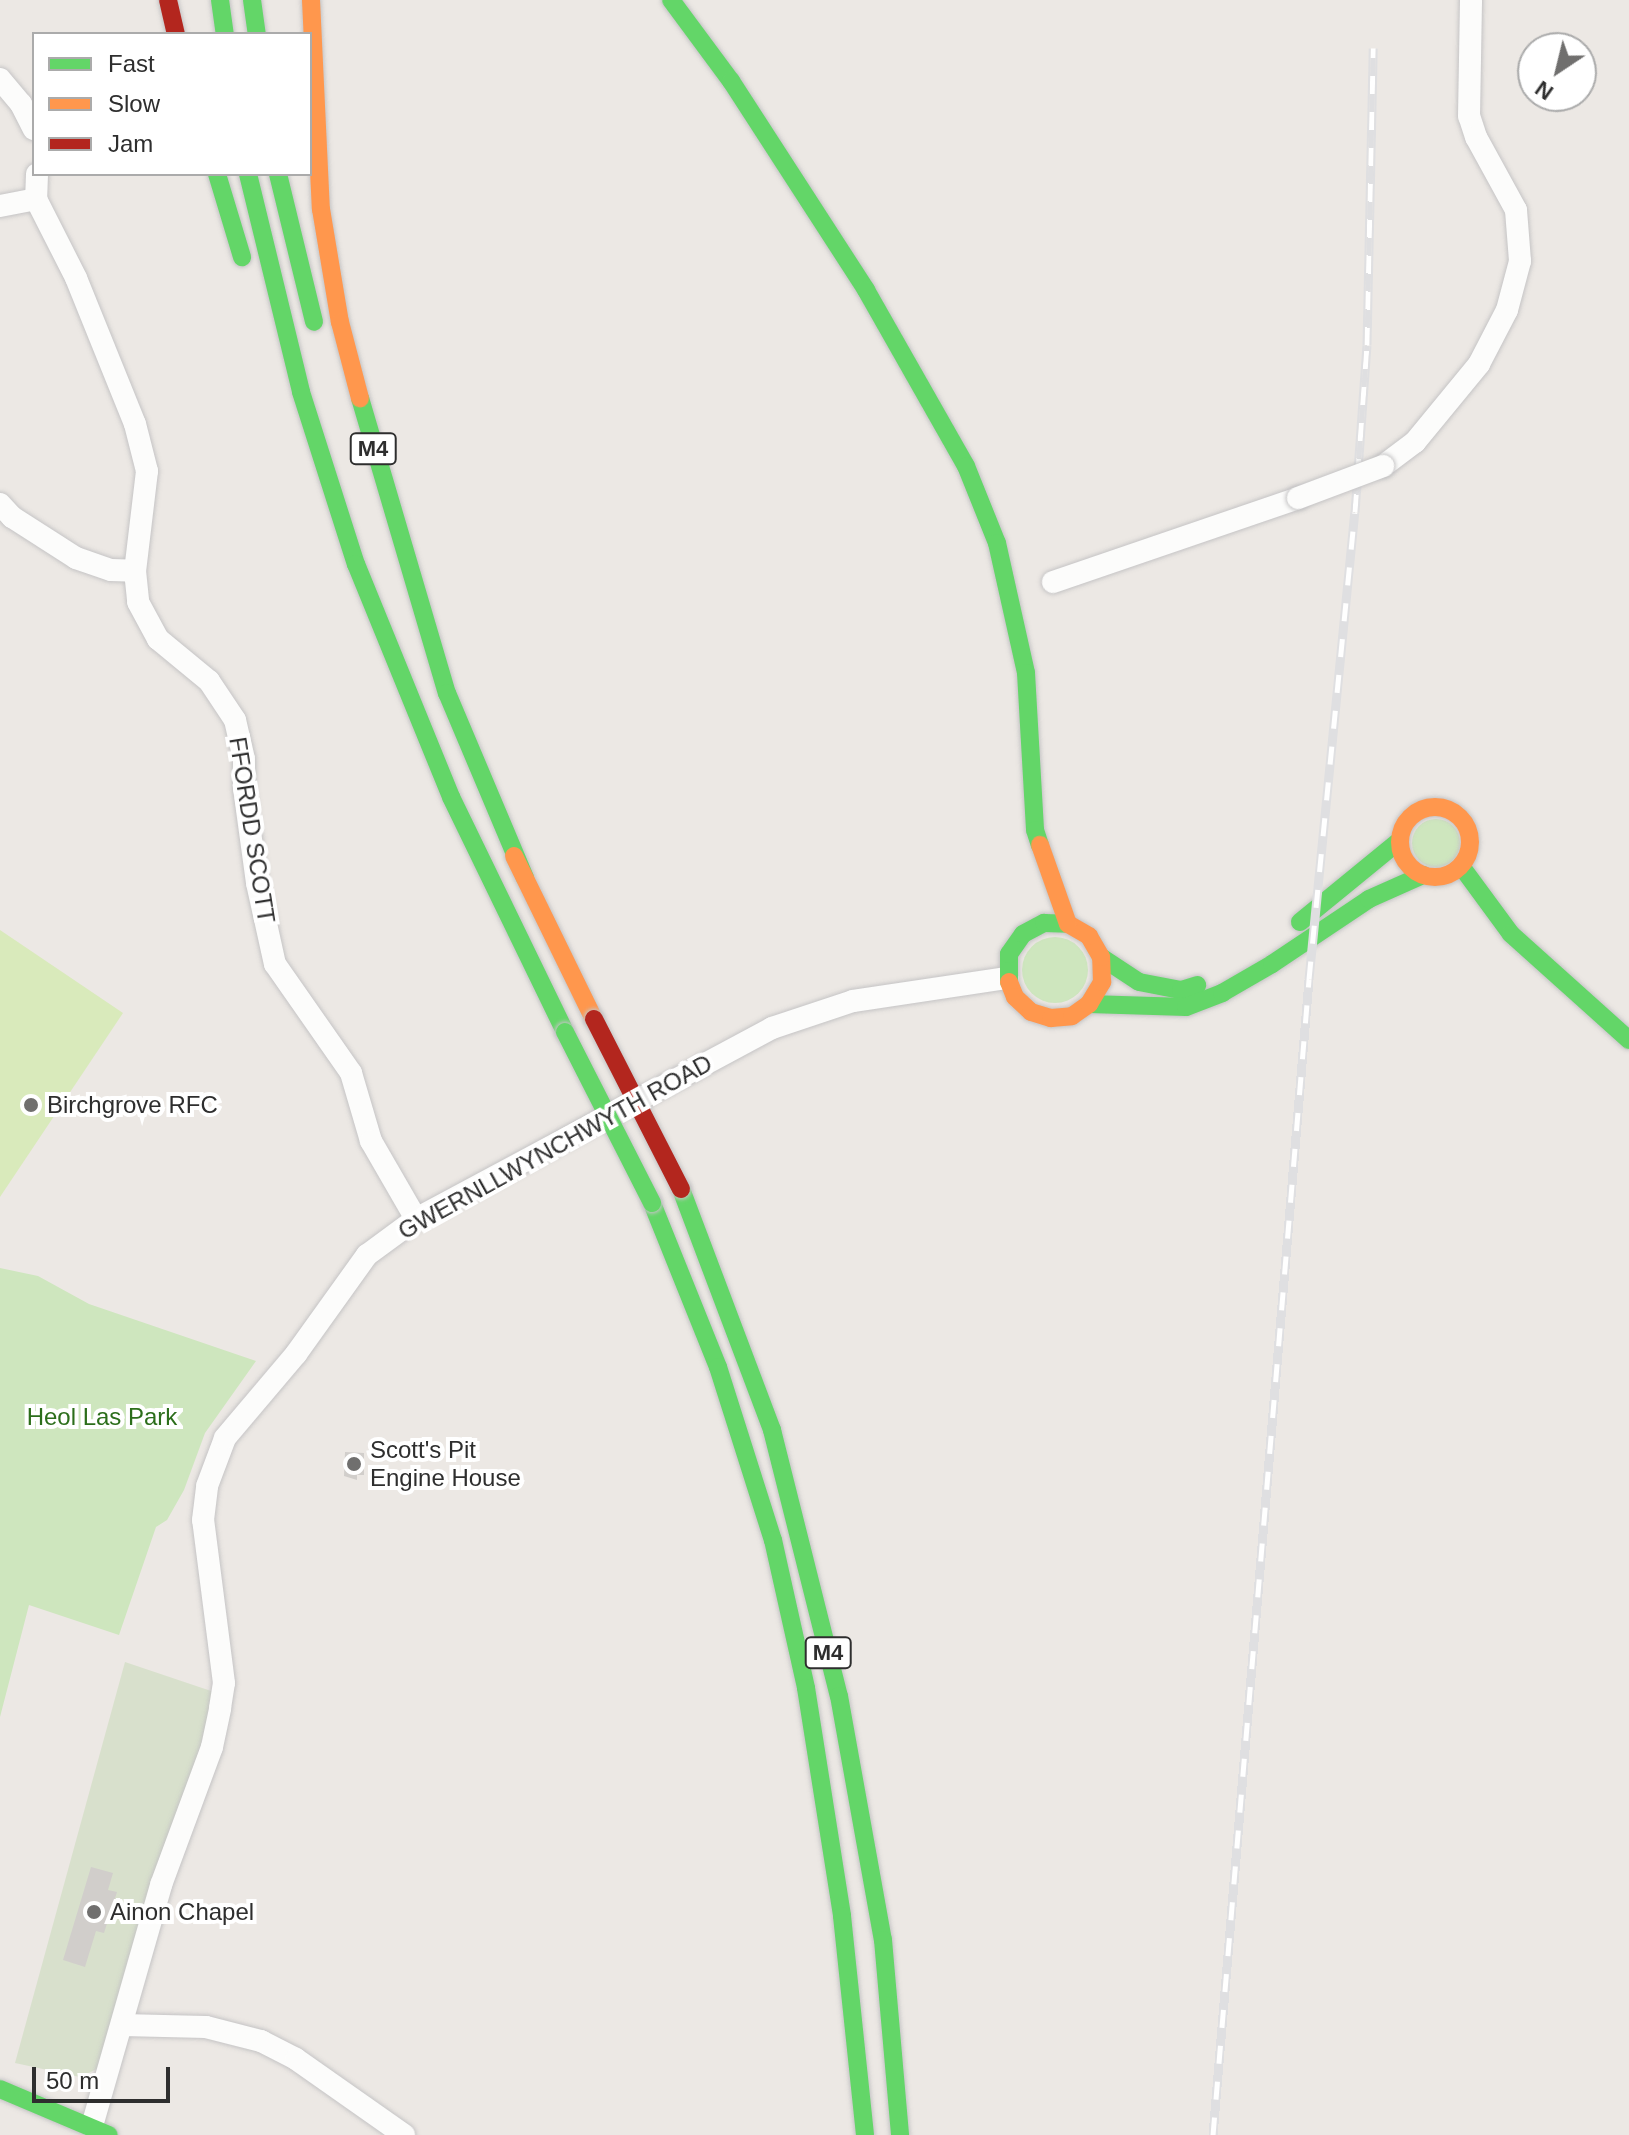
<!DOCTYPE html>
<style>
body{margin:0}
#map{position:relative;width:1629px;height:2135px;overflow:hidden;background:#ece8e4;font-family:Helvetica,sans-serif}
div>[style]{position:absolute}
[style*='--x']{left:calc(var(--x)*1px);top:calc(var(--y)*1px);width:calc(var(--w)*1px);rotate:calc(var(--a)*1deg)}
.green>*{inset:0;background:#cee6be}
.round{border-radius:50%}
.cemetery>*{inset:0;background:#d8e0cc}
.pitch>*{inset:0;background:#d9eabb}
.building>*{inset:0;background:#d1cecb}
.roads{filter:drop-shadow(0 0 2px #c5c4c5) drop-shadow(0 0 2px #c5c4c5)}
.street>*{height:22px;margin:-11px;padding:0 11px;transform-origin:11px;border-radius:11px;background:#fcfcfb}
.fast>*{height:18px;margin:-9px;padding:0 9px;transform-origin:9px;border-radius:9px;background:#63d668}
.slow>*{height:18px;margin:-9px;padding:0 9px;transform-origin:9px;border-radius:9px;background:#ff974d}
.slow>.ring{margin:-9px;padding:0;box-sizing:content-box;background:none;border:18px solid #ff974d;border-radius:50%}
.jam>*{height:18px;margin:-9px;padding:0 9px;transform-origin:9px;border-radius:9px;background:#b3261e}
.rail>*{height:9px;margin-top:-4.5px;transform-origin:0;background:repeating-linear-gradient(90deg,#fff 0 18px,#dfdfe1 0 36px);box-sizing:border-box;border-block:2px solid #dfdfe1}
.bridges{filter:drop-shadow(0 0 2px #c5c4c5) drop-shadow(0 0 2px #c5c4c5)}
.street-bridge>*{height:22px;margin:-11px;padding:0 11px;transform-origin:11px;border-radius:11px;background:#fcfcfb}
.fast-bridge>*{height:18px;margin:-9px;padding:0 9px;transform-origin:9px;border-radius:9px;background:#63d668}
.jam-bridge>*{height:18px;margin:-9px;padding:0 9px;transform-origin:9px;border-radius:9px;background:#b3261e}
.dots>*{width:22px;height:22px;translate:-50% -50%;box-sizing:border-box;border:4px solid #fff;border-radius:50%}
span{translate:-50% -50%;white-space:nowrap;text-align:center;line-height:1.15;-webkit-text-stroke:8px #fff;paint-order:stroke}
.shield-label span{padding:2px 6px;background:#fff;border:2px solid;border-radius:6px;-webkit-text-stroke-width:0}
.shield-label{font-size:22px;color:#2e2e2e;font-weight:700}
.street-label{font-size:24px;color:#2e2e2e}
.poi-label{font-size:24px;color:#2e2e2e}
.left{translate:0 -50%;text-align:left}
.park-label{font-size:24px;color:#2c6e1b}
.legend{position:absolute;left:32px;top:32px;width:280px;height:144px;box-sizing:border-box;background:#fff;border:2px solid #ababab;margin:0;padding:10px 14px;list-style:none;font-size:24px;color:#2e2e2e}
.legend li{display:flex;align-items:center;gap:16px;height:40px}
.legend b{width:40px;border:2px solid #ababab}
.north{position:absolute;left:1517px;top:32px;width:80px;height:80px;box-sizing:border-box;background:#fff;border:2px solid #ababab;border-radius:50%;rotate:215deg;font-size:22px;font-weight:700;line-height:32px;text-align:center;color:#2e2e2e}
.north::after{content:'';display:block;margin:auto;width:28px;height:36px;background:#706f6e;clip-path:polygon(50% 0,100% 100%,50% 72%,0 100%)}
.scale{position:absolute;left:32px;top:2067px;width:138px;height:36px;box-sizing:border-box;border:4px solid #2e2e2e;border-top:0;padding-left:10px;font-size:24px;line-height:28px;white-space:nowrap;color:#2e2e2e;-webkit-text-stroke:6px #fff;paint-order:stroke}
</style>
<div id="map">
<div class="green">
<div class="round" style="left:1412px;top:819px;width:48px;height:48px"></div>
<div class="round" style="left:1022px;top:937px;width:66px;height:66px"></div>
<div style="clip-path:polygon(0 1268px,38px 1276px,89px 1304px,256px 1361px,205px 1433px,184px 1490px,167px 1520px,156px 1527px,119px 1635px,29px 1605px,0 1717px)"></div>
</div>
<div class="cemetery">
<div style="clip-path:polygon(125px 1662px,214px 1692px,192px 1780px,97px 2069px,80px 2077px,15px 2063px)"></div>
</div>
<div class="pitch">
<div style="clip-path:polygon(0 930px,123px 1013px,0 1197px)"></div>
</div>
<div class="building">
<div style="clip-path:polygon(345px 1452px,364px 1453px,364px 1475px,357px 1475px,357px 1480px,344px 1476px)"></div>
<div style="clip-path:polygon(91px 1867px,113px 1873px,108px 1890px,117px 1892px,104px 1933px,96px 1931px,85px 1967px,63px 1960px)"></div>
</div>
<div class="roads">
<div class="street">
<div style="--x:0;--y:79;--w:33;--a:50"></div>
<div style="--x:21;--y:104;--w:28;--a:63"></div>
<div style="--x:37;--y:174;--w:25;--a:92"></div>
<div style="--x:36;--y:199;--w:89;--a:63.1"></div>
<div style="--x:76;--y:278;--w:157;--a:68"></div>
<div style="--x:135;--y:424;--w:49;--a:75.7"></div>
<div style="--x:147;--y:471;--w:101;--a:96.8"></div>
<div style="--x:135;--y:571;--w:31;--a:84"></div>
<div style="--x:138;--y:602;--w:42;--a:61.6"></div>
<div style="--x:158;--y:639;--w:66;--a:39.5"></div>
<div style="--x:209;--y:681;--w:47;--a:56.3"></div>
<div style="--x:235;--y:720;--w:40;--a:77"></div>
<div style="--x:244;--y:759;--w:29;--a:90"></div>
<div style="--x:244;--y:788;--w:96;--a:82.2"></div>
<div style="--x:257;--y:883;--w:83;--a:77.5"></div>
<div style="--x:275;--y:964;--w:133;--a:55.1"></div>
<div style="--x:351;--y:1073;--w:71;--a:73.6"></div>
<div style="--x:371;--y:1141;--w:90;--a:60"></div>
<div style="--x:0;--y:206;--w:37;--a:-11"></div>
<div style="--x:1383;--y:466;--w:40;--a:-37"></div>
<div style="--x:1415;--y:442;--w:101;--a:-50.6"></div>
<div style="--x:1479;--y:364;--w:61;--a:-62.6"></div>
<div style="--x:1507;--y:310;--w:51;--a:-75.1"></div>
<div style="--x:1520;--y:261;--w:51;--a:-94.5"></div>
<div style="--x:1516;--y:210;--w:83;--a:-118.7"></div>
<div style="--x:1476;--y:137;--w:22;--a:-108"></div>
<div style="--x:1469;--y:116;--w:116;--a:-89"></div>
<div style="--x:0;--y:504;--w:18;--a:47"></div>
<div style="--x:12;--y:517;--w:76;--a:32.6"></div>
<div style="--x:76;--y:558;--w:37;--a:19"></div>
<div style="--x:111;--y:570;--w:24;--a:2"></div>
<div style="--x:1053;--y:582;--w:259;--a:-18.9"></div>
<div style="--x:122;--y:2025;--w:84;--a:1.4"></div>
<div style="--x:206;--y:2027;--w:57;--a:14.3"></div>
<div style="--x:261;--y:2041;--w:39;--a:27"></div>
<div style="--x:296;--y:2059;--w:132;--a:35.1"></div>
<div style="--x:92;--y:2126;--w:251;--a:-74"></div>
<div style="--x:161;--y:1885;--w:147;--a:-69.7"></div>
<div style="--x:212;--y:1747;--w:40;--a:-78"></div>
<div style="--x:220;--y:1708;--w:25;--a:-81"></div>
<div style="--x:224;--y:1683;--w:164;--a:-97.3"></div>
<div style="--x:203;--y:1520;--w:34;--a:-83"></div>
<div style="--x:207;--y:1486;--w:51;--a:-69.4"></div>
<div style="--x:225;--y:1438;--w:110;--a:-49.8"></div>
<div style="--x:296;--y:1354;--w:122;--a:-54.4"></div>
<div style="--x:367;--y:1255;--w:61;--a:-36.3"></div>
<div style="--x:416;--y:1219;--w:404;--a:-28.2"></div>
<div style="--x:772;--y:1028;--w:85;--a:-18.4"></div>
<div style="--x:853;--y:1001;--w:156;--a:-8.5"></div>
</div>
<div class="fast">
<div style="--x:220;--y:0;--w:34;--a:82"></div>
<div style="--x:252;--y:0;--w:34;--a:82"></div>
<div style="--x:671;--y:0;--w:101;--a:53.5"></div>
<div style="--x:731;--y:81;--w:249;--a:57.1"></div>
<div style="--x:866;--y:290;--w:202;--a:60.4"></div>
<div style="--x:966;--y:466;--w:83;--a:68.1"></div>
<div style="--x:997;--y:543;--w:133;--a:77.4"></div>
<div style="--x:1026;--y:673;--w:157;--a:86.7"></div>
<div style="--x:1035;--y:830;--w:16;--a:72"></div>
<div style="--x:217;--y:174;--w:87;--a:73.2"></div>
<div style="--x:248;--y:174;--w:224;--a:76.3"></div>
<div style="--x:301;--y:392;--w:181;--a:72.3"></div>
<div style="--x:356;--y:564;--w:252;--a:67.8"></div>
<div style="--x:451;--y:797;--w:261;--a:64.1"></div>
<div style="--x:278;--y:174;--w:152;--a:76.3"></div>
<div style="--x:360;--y:398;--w:308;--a:73.6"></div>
<div style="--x:447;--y:693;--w:201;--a:67.1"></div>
<div style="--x:1461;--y:866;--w:84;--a:53.7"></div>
<div style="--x:1511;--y:934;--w:159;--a:41.9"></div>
<div style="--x:1300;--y:922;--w:128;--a:-39.3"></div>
<div style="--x:1101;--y:957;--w:45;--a:33.3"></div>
<div style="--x:1139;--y:982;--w:43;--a:10.8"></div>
<div style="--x:1181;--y:990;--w:17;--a:-17"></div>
<div style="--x:1009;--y:982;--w:28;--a:-90"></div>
<div style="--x:1009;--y:954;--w:24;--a:-55"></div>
<div style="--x:1023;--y:934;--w:24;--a:-28"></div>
<div style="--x:1044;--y:923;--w:24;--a:2"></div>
<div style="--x:1089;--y:1004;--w:97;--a:1.8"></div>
<div style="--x:1186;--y:1007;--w:39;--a:-21"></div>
<div style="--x:1222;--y:993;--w:58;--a:-30.1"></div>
<div style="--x:1272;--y:964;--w:117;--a:-33.8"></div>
<div style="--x:1369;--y:899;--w:59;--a:-24"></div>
<div style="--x:681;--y:1189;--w:258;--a:69.3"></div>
<div style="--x:772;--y:1430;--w:274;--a:75.9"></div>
<div style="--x:839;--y:1696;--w:248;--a:79.8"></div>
<div style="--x:883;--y:1940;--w:196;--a:85"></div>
<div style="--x:652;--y:1203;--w:177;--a:68.1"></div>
<div style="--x:718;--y:1367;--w:182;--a:72.4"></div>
<div style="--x:773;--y:1540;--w:152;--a:77.4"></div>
<div style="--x:806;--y:1688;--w:231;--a:81"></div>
<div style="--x:842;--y:1916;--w:220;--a:84"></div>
<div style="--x:0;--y:2089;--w:118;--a:22.9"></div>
</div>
<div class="slow">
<div style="--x:311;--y:0;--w:209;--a:87.3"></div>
<div style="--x:321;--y:209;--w:115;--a:80.5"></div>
<div style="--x:340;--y:322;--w:79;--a:75.3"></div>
<div class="ring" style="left:1400px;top:807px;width:52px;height:52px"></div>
<div style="--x:514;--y:856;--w:182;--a:63.9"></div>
<div style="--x:1009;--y:982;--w:16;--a:68"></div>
<div style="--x:1015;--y:997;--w:22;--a:43"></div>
<div style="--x:1031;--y:1012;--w:21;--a:17"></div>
<div style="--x:1051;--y:1018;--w:21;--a:-5"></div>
<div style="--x:1072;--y:1016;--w:21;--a:-35"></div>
<div style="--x:1089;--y:1004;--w:26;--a:-59"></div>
<div style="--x:1102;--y:982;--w:25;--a:-92"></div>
<div style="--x:1101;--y:957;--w:24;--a:-120"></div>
<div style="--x:1089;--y:936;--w:24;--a:-150"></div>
<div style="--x:1068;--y:924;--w:84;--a:-109.5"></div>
</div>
<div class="jam">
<div style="--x:168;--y:0;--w:35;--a:77"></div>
</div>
</div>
<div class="rail">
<div style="--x:1213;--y:2135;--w:1160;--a:-85.25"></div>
<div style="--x:1309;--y:979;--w:469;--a:-84.4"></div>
<div style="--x:1355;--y:512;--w:167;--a:-85.9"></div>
<div style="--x:1367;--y:345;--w:297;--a:-88.8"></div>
</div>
<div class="bridges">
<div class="street-bridge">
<div style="--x:1298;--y:498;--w:91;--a:-20.6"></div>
</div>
<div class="fast-bridge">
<div style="--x:565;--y:1032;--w:192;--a:63"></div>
</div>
<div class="jam-bridge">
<div style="--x:594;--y:1019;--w:191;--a:62.9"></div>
</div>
</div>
<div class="dots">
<div style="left:31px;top:1105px;background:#706f6e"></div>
<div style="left:354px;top:1464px;background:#706f6e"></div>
<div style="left:94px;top:1912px;background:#706f6e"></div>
</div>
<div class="shield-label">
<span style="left:373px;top:449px">M4</span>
<span style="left:828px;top:1653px">M4</span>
</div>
<div class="street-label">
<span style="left:252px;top:830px;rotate:81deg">FFORDD SCOTT</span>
<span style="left:555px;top:1147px;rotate:-29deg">GWERNLLWYNCHWYTH ROAD</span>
</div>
<div class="poi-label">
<span class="left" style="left:47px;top:1105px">Birchgrove RFC</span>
<span class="left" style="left:370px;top:1464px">Scott's Pit<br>Engine House</span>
<span class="left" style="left:110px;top:1912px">Ainon Chapel</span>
</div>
<div class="park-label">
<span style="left:102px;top:1417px">Heol Las Park</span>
</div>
<ul class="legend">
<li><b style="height:10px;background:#63d668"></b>Fast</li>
<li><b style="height:10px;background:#ff974d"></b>Slow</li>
<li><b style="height:10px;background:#b3261e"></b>Jam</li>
</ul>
<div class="north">N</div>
<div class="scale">50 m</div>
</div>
